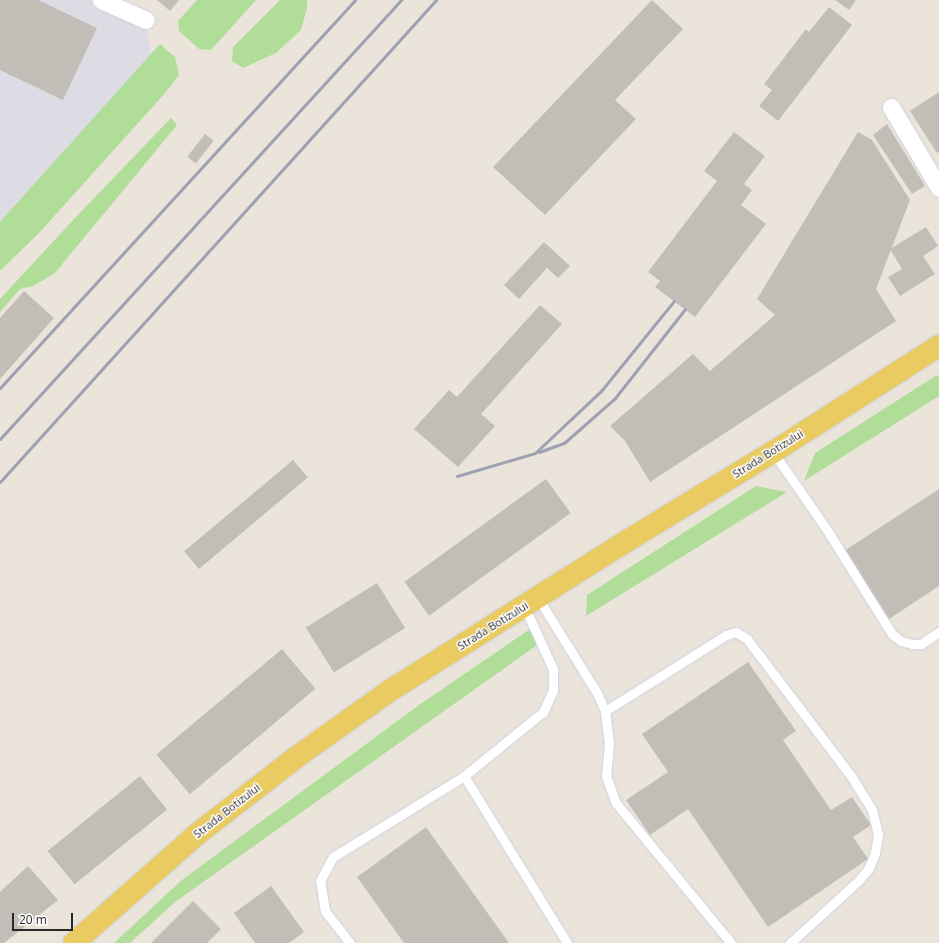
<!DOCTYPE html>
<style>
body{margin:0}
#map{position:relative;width:939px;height:943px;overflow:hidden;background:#eae4db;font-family:"Open Sans",sans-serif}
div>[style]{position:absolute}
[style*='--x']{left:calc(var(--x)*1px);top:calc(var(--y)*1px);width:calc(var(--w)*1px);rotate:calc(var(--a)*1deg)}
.industrial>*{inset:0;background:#dddbe3}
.green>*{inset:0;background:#b0de99}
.building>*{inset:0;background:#c2beb7;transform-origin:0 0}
.roads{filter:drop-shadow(0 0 1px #d0d3e1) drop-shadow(0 0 1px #d0d3e1)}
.lane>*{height:9px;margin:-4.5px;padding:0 4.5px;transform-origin:4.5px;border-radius:4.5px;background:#fff}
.street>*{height:17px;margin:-8.5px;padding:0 8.5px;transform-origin:8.5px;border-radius:8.5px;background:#fff}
.primary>*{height:22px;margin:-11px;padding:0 11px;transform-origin:11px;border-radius:11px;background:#e9cb61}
.rail>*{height:3px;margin:-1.5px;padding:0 1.5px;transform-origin:1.5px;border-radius:1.5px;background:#9ea1b2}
span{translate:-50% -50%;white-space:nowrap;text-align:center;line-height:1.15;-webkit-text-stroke:3px #fff;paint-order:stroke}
.street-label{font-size:11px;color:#282828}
.scale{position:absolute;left:12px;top:913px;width:61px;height:18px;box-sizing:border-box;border:2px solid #282828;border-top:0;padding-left:5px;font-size:12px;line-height:14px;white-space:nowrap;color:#282828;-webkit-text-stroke:3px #fff;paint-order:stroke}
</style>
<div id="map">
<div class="industrial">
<div style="clip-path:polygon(0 0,101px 0,146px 20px,151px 56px,0 222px)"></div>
</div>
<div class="green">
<div style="clip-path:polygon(197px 0,256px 0,211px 50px,199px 49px,179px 31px,178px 21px)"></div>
<div style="clip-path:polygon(280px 0,307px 0,307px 8px,301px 30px,276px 53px,243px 68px,232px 61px,233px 47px)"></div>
<div style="clip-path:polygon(160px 44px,175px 57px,179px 75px,166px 92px,39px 233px,0 271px,0 222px)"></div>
<div style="clip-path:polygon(171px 118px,177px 125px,55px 273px,33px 286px,20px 289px,0 312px,0 299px,75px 218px)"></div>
<div style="clip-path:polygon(937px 375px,939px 378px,939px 396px,804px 481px,815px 453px)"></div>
<div style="clip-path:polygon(756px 486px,787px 492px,586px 616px,587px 595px)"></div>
<div style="clip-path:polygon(533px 627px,540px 643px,175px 902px,130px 943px,114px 943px,182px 880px,419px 705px)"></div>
</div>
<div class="building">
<div style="clip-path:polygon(0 0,38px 0,97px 28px,63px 100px,0 70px)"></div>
<div style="clip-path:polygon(157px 0,179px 0,170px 11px)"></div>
<div style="clip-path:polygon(652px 0,683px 29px,615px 100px,636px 119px,545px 215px,493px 167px)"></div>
<div style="clip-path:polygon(835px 0,856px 0,849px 10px)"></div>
<div style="clip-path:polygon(829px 7px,852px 25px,778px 121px,759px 106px,772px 90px,764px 84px,806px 29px,809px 32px)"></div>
<div style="clip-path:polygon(939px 92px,939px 152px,937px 153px,910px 111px)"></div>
<div style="clip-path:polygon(887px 124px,925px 186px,912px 194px,873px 135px)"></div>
<div style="clip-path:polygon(734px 132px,765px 156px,744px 184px,752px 190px,741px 205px,766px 224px,695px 317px,655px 287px,660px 281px,648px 272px,717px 181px,704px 171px)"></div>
<div style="clip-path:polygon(858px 132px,872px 140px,910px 200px,876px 289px,896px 321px,650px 482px,625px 441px,610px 426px,693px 354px,710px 371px,775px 315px,757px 299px)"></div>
<div style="left:205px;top:134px;width:11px;height:29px;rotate:38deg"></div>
<div style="clip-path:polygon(926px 227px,938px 246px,923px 256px,935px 274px,900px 296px,888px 277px,902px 269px,890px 249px)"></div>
<div style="clip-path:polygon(544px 242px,570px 266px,558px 278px,547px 268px,519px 299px,504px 285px)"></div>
<div style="clip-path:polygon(24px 291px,54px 318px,0 379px,0 318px)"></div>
<div style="clip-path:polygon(540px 305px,562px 324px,481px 414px,495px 426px,458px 467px,414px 429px,449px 390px,457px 397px)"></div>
<div style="left:293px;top:460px;width:23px;height:142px;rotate:50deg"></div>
<div style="left:546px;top:479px;width:42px;height:175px;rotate:54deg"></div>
<div style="clip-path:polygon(939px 489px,939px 586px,889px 619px,844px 551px)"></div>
<div style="left:377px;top:583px;width:53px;height:84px;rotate:58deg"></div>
<div style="left:282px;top:649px;width:52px;height:164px;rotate:50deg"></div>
<div style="clip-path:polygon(748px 662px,796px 731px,783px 740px,831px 810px,852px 797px,871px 825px,853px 837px,868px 859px,768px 927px,688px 809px,650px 835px,626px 800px,668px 772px,642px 734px)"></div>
<div style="left:140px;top:776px;width:43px;height:119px;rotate:51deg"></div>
<div style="clip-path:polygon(426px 827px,509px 943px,404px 943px,357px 877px)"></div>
<div style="clip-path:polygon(28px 866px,58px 900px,4px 943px,0 943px,0 892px)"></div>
<div style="clip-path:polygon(271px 886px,304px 932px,289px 943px,255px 943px,234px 913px)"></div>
<div style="clip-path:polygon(193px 901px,221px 929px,207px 943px,151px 943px)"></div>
</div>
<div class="roads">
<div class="lane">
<div style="--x:773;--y:452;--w:95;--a:55.3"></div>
<div style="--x:827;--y:530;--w:123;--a:58"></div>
<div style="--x:892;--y:634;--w:11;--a:38"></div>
<div style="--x:901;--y:641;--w:11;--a:15"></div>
<div style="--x:912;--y:644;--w:9;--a:0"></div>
<div style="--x:921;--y:644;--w:22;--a:-34"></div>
<div style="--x:538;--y:598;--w:112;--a:58.2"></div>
<div style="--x:597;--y:693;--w:20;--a:66"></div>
<div style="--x:605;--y:711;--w:32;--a:83"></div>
<div style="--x:609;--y:743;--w:33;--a:95"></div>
<div style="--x:606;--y:776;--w:29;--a:70"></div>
<div style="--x:616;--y:803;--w:181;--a:50.6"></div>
<div style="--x:605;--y:711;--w:143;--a:-32.1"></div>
<div style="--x:726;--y:635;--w:10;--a:-17"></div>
<div style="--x:736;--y:632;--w:13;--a:32"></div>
<div style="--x:747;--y:639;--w:172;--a:52.8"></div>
<div style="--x:851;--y:776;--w:40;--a:58"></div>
<div style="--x:872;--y:810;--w:25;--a:76"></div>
<div style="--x:878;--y:834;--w:19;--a:99"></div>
<div style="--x:875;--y:853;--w:16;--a:112"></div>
<div style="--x:869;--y:868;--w:17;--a:130"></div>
<div style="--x:858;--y:881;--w:92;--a:137.6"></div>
<div style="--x:464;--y:776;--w:196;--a:58.3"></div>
<div style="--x:350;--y:943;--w:41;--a:-128"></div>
<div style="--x:325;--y:911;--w:30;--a:-99"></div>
<div style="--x:320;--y:881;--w:27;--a:-62"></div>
<div style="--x:333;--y:857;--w:154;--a:-31.7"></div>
<div style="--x:464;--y:776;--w:102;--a:-39"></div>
<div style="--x:543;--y:712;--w:23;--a:-65"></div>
<div style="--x:553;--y:691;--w:22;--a:-90"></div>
<div style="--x:553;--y:669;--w:69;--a:-114.7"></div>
</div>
<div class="street">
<div style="--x:101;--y:0;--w:49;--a:24"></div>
<div style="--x:891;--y:107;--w:94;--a:59.3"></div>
</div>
<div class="primary">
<div style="--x:74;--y:943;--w:163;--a:-41.5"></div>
<div style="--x:196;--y:835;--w:129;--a:-37.8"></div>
<div style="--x:298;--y:756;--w:114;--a:-35.4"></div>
<div style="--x:391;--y:690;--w:279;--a:-32.3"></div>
<div style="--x:627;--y:541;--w:171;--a:-31.4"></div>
<div style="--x:773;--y:452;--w:197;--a:-32.6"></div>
</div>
</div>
<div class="rail">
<div style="--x:0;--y:388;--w:526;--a:-47.54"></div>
<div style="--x:0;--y:439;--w:595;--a:-47.59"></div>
<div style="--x:539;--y:452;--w:27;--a:-20"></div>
<div style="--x:564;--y:443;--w:68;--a:-41.4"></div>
<div style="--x:615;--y:398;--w:113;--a:-51.8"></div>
<div style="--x:457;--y:476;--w:81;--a:-16.4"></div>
<div style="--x:535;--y:453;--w:91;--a:-43.2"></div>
<div style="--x:601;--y:391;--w:116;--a:-51"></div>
<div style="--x:0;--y:482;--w:650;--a:-47.87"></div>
</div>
<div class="street-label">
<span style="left:768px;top:454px;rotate:-32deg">Strada Botizului</span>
<span style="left:493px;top:626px;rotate:-32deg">Strada Botizului</span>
<span style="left:227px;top:811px;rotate:-38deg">Strada Botizului</span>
</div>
<div class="scale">20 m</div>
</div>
